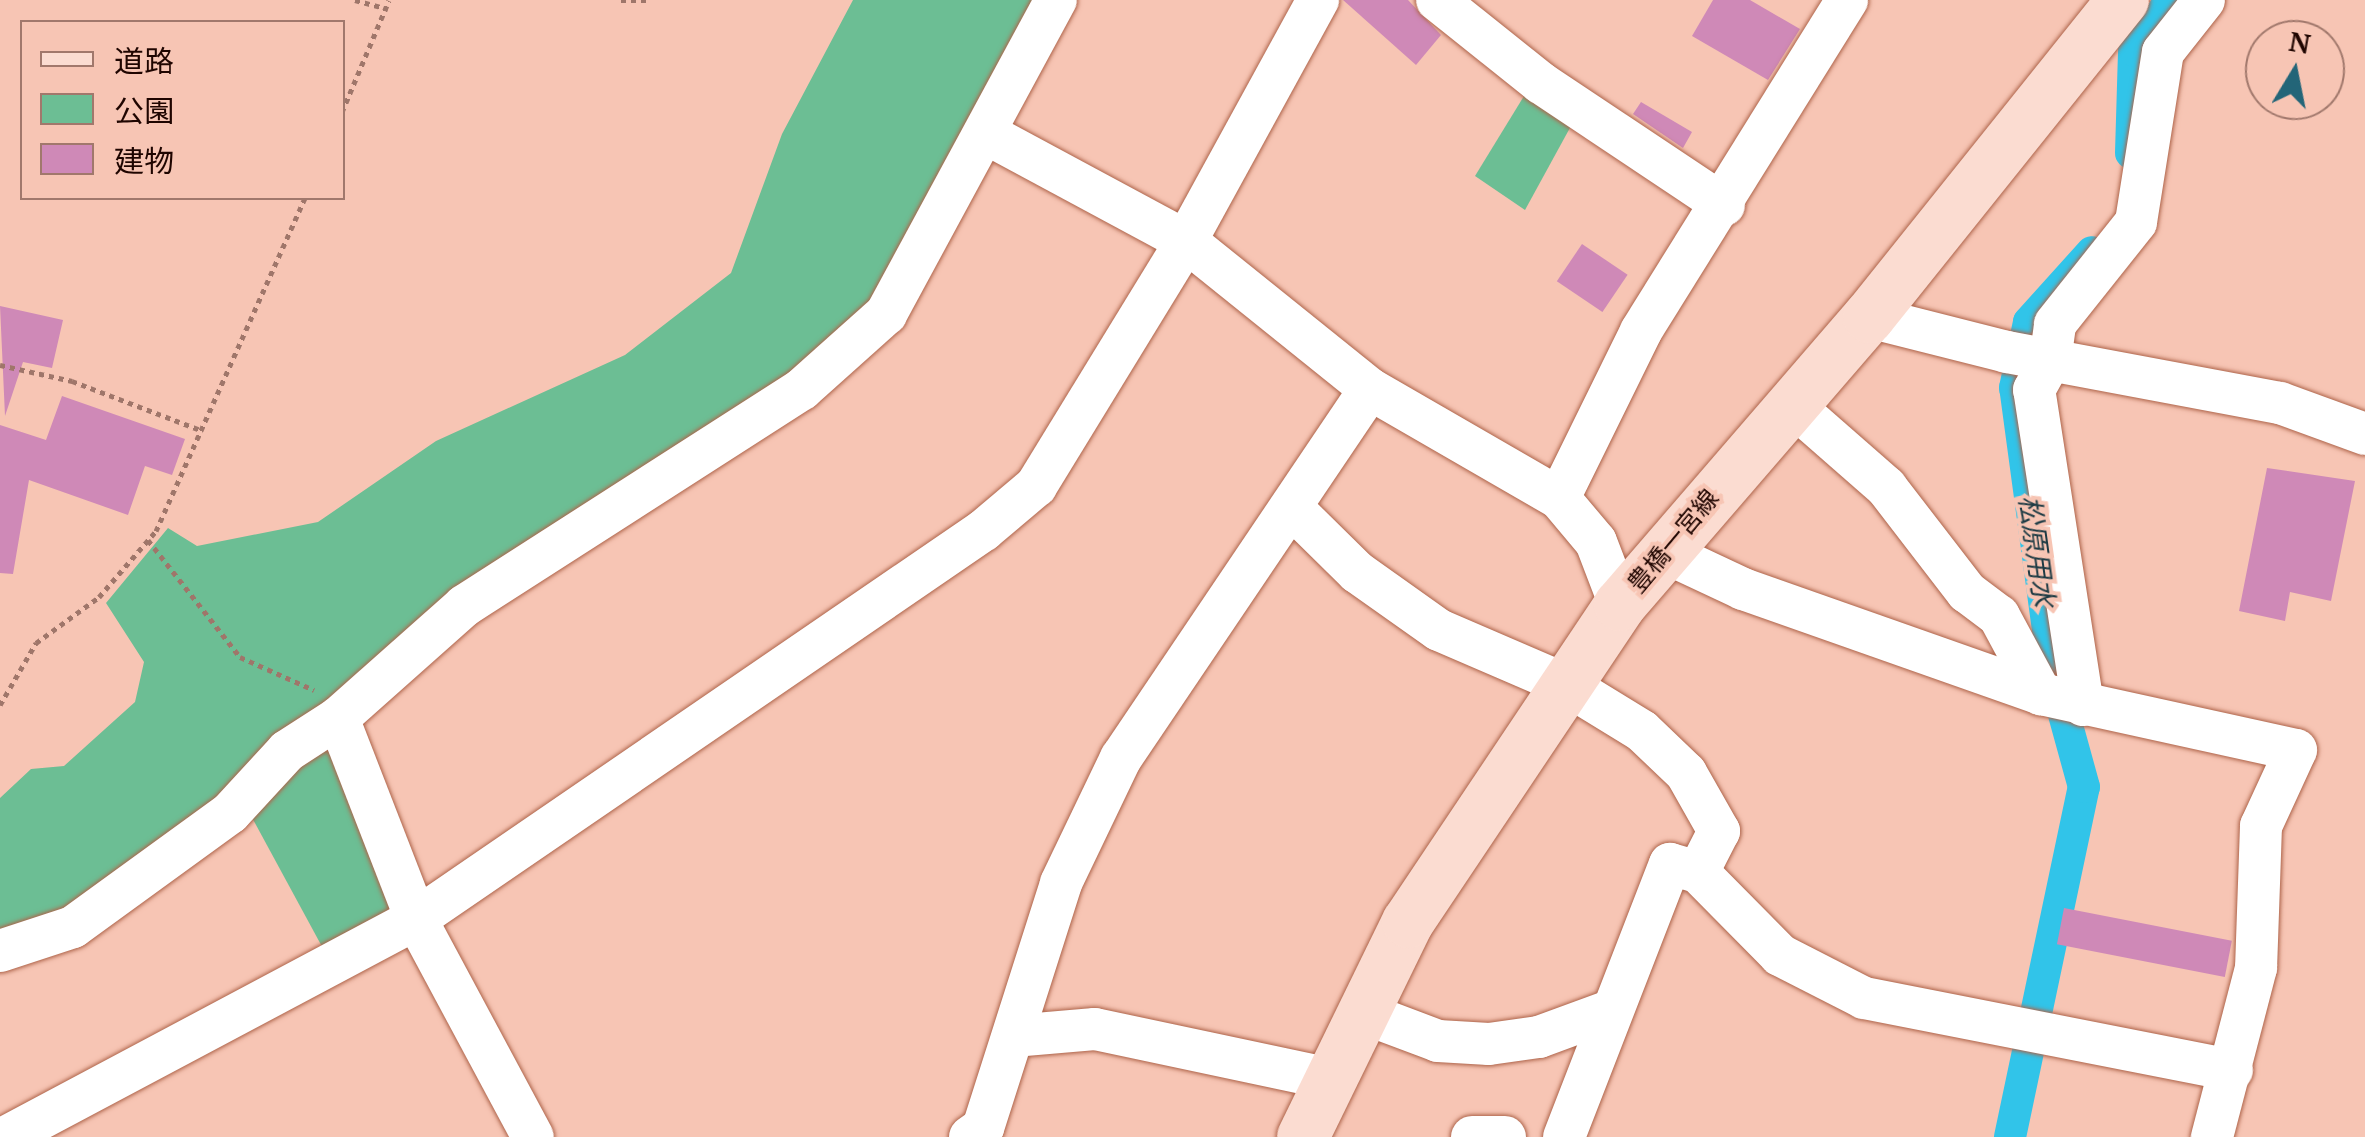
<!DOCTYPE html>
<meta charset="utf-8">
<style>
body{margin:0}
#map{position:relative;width:2365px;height:1137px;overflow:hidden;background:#f7c5b4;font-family:"PT Serif","Noto Sans JP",serif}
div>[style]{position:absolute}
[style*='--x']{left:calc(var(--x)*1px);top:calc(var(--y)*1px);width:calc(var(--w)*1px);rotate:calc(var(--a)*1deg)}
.green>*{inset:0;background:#6cbe94}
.canal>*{height:32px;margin:-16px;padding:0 16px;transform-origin:16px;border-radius:16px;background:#31c4e9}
.building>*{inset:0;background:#cf89b7;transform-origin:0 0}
.path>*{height:5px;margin-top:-2.5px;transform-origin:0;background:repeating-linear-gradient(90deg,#9f766a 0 5px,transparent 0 10px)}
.roads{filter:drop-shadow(0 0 2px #ae644a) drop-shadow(0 0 2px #ae644a)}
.minor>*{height:42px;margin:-21px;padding:0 21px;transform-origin:21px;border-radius:21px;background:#fff}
.major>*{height:52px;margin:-26px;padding:0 26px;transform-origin:26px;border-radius:26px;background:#fbdcd1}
span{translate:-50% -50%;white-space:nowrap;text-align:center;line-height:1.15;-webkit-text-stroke:8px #f7c5b4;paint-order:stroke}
.street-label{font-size:25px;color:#1f0500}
.water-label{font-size:28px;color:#1e3b44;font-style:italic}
.legend{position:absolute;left:20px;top:20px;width:325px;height:180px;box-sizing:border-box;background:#f7c5b4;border:2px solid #a1786c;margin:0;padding:12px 18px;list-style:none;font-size:30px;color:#1f0500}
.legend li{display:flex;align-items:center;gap:20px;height:50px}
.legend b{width:50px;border:2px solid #a1786c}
.north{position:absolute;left:2245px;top:20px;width:100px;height:100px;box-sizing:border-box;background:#f7c5b4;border:2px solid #a1786c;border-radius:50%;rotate:10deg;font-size:28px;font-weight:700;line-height:40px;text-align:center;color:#1f0500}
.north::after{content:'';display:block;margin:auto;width:35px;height:45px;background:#236578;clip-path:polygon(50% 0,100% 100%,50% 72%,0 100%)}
</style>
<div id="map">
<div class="green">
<div style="clip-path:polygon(853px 0,1040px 0,868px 316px,86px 902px,0 937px,0 798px,31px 769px,64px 766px,135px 702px,144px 662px,106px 603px,168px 528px,197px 546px,318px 522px,436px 441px,625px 355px,731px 273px,782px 134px)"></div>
<div style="clip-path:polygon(1532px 83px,1577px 115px,1525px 210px,1475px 176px)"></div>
<div style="clip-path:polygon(328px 743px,398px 914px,326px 954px,250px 814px,288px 760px)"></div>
</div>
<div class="canal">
<div style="--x:2131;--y:153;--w:102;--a:-88.3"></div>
<div style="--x:2134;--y:51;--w:63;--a:-54"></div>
<div style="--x:2010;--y:1137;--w:358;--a:-78.1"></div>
<div style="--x:2084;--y:787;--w:109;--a:-105.4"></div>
<div style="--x:2055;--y:682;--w:297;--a:-97.7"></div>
<div style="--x:2015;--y:388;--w:67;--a:-78"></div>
<div style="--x:2029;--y:322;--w:94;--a:-48"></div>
</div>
<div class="building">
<div style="clip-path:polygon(1343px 0,1408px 0,1441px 35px,1416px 65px)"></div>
<div style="clip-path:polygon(1713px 0,1750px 0,1800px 29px,1768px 80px,1692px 36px)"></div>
<div style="clip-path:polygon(1641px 102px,1692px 132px,1683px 148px,1633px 114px)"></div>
<div style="left:1582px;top:244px;width:55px;height:45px;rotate:34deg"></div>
<div style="clip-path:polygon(0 306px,63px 320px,52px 368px,23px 362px,5px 416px)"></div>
<div style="clip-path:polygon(62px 396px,185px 439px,172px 475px,145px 466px,128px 515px,29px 480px,13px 574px,0 573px,0 425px,46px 440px)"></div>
<div style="clip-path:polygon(2267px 468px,2355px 481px,2331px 601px,2290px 592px,2285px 621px,2239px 611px)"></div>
<div style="left:2064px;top:908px;width:171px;height:37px;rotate:11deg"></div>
</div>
<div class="path">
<div style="--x:355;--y:0;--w:34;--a:15"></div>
<div style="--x:621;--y:0;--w:28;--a:0"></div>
<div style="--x:342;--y:112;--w:121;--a:-67.2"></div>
<div style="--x:0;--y:365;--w:74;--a:12.5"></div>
<div style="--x:72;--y:381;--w:140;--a:20.9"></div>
<div style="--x:148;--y:540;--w:149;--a:51.8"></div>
<div style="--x:240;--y:657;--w:81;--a:24"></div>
<div style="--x:0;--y:705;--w:72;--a:-59.9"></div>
<div style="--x:36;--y:643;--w:78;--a:-36.1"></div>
<div style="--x:99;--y:597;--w:87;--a:-49.2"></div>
<div style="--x:156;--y:531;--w:365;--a:-65.9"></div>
</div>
<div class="roads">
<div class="minor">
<div style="--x:1437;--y:0;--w:133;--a:38.6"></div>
<div style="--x:1541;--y:83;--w:220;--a:33.7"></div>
<div style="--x:987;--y:134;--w:226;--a:28.3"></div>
<div style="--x:1186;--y:241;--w:236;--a:38.8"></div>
<div style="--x:1370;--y:389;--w:218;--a:30"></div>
<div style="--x:1559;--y:498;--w:57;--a:49.9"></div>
<div style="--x:1596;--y:542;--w:67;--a:69.1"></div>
<div style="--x:1869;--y:317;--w:142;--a:14.2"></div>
<div style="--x:2007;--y:352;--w:278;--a:10.6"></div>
<div style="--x:2280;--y:403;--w:90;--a:20"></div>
<div style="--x:1790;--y:403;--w:128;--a:41.2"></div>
<div style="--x:1886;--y:487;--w:133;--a:52.4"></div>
<div style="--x:1967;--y:592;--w:40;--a:37"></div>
<div style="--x:1999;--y:616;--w:89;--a:61.7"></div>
<div style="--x:1559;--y:498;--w:186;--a:-63.8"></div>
<div style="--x:1641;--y:331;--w:390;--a:-58.1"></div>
<div style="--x:1291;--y:507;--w:93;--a:44.6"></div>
<div style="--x:1357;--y:572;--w:100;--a:35.3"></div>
<div style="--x:1439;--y:630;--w:139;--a:23.3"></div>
<div style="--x:1567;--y:685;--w:88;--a:31.5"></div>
<div style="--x:1642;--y:731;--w:61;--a:43.7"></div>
<div style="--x:1686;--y:773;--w:67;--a:60.4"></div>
<div style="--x:1719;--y:831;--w:46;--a:117.1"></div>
<div style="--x:1698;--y:872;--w:117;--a:45.3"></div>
<div style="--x:1780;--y:955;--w:94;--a:27.1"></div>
<div style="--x:1864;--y:998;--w:375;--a:11.1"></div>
<div style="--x:1664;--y:552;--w:87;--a:25.1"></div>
<div style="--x:1743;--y:589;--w:316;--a:19.4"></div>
<div style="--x:2041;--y:694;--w:261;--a:12.4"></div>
<div style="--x:2296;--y:750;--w:84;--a:114.7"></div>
<div style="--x:2261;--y:826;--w:142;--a:92"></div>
<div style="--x:2256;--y:968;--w:175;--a:104.6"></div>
<div style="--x:2083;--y:705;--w:319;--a:-98.8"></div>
<div style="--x:2034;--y:390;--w:33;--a:-61"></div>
<div style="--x:2050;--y:361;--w:37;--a:-82"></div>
<div style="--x:2055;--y:324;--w:130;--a:-51.5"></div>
<div style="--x:2136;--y:222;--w:172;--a:-81"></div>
<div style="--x:2163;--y:52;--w:66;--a:-51.7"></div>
<div style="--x:338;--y:718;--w:216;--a:68.8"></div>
<div style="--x:416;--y:919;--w:247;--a:61.8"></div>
<div style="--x:0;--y:951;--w:77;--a:-18.2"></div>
<div style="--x:73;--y:927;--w:194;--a:-36"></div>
<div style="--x:230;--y:813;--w:84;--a:-47.4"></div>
<div style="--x:287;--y:751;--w:61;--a:-32.9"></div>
<div style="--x:338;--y:718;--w:169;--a:-41.6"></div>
<div style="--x:464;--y:606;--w:402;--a:-32.7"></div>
<div style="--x:802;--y:389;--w:113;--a:-41.8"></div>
<div style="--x:886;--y:314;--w:357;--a:-61.6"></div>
<div style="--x:1361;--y:1012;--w:82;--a:20.6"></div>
<div style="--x:1438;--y:1041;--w:51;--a:3.4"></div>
<div style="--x:1489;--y:1044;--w:50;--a:-8"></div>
<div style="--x:1539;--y:1037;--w:72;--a:-20.2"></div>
<div style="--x:1013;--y:1036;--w:82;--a:-4.9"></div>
<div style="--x:1095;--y:1029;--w:236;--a:12"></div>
<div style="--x:6;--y:1137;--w:464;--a:-28"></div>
<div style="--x:416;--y:919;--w:688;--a:-34.41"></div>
<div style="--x:984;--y:530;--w:68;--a:-40.2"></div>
<div style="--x:1036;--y:486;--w:287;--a:-58.5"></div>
<div style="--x:1186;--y:241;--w:275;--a:-61.3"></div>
<div style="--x:970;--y:1137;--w:16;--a:-35"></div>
<div style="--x:983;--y:1128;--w:257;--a:-72.3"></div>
<div style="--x:1061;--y:883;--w:139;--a:-64.4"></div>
<div style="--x:1121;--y:758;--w:445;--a:-56"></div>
<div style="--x:1472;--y:1137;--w:33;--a:0"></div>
<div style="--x:1564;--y:1137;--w:293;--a:-68.8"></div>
<div style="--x:1670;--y:864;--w:29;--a:16"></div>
</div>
<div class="major">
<div style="--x:1303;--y:1137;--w:239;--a:-64"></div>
<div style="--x:1408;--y:922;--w:381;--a:-56.2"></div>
<div style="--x:1620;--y:605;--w:381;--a:-49.2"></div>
<div style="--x:1869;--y:317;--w:406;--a:-51.3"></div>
</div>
</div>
<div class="street-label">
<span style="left:1673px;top:541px;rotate:-50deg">豊橋一宮線</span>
</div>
<div class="water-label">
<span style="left:2037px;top:551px;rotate:82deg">松原用水</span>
</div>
<ul class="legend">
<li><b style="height:12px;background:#fbdcd1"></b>道路</li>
<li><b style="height:28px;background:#6cbe94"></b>公園</li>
<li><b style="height:28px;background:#cf89b7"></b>建物</li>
</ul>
<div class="north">N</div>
</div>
